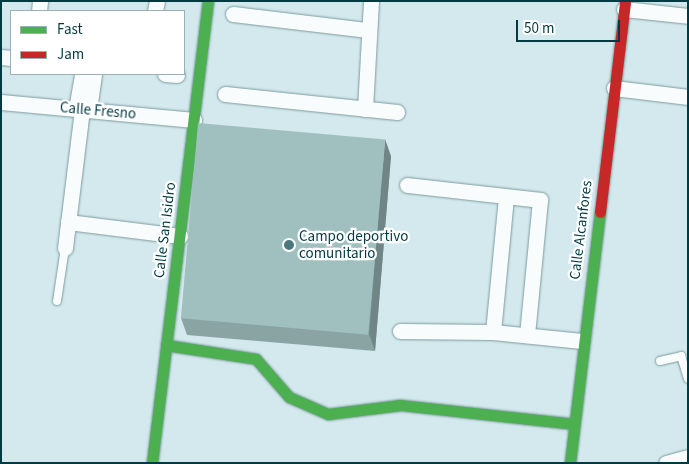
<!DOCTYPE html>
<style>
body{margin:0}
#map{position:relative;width:689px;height:464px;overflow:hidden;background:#d3e9ed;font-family:"Source Sans 3",sans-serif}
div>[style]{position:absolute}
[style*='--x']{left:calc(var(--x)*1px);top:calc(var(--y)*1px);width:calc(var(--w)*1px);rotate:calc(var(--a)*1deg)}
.roads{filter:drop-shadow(0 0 1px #7e9b9f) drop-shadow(0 0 1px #7e9b9f)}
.lane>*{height:8px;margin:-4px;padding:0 4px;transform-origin:4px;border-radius:4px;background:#f8fcfc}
.street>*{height:15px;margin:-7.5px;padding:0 7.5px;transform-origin:7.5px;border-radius:7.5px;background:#f8fcfc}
.fast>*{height:11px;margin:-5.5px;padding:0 5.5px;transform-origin:5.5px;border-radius:5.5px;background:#4caf50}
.jam>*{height:11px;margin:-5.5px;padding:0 5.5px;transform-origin:5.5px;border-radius:5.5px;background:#c62828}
.wall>*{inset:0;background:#8aa4a4}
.shaded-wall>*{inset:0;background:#708686}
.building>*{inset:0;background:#a0bfbf;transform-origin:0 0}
.dots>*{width:14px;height:14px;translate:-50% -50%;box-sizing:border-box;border:2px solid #fff;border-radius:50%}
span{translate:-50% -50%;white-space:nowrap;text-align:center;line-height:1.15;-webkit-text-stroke:4.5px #fff;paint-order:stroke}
.street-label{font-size:15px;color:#023a41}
.poi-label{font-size:15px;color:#023a41}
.left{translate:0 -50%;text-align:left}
.frame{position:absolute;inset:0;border:2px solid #023a41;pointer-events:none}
.legend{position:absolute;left:10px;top:10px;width:175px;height:65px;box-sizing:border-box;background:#fff;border:1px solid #9ab0b3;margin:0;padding:6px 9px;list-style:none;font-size:15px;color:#023a41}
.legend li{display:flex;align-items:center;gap:10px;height:25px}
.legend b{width:25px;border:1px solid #9ab0b3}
.scale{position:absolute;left:516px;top:20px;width:104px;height:22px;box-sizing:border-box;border:2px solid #023a41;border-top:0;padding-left:6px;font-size:15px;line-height:18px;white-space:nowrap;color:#023a41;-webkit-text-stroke:4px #fff;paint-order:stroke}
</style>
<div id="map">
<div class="roads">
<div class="lane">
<div style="--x:57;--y:301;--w:54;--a:-81.4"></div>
<div style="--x:660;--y:361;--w:22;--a:-13"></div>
<div style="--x:681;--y:356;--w:24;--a:73"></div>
</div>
<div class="street">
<div style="--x:624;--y:9;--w:64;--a:6.2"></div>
<div style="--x:39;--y:11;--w:10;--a:-84"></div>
<div style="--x:155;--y:11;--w:10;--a:-79"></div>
<div style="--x:233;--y:14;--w:136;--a:6.8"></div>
<div style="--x:1;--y:57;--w:10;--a:6"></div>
<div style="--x:165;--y:74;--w:12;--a:5"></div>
<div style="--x:614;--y:88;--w:75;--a:6.9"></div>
<div style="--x:225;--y:94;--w:173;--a:6"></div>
<div style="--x:1;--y:102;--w:194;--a:5.3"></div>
<div style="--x:76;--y:109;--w:36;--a:-80"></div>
<div style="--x:365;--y:109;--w:108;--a:-86.8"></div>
<div style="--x:89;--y:110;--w:36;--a:-82"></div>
<div style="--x:407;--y:185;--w:134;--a:6.4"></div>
<div style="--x:540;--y:200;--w:136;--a:95.5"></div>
<div style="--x:68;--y:222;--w:113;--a:7.1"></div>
<div style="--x:65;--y:248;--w:140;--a:-83"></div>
<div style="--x:400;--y:331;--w:93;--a:0.6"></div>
<div style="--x:493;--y:332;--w:89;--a:5.8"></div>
<div style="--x:493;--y:332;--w:136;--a:-84.5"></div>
<div style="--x:666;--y:463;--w:23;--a:-15"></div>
</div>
<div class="fast">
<div style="--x:166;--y:345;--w:91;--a:8.8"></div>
<div style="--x:256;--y:359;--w:50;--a:49"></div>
<div style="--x:289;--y:397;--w:43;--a:23.6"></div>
<div style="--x:328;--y:414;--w:73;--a:-7.1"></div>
<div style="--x:400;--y:405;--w:175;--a:6.2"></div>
<div style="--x:152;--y:463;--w:465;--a:-83.1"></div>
<div style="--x:570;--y:463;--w:253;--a:-83.2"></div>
</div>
<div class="jam">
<div style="--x:600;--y:212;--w:212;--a:-83.2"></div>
</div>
</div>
<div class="wall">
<div style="clip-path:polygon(391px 156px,375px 351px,187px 335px,181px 318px)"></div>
</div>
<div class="shaded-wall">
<div style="clip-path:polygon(385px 139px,391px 156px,375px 351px,369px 334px)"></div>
</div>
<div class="building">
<div style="left:198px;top:123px;width:188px;height:196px;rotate:5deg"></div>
</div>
<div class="dots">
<div style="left:289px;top:245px;background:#4b777d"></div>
</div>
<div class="street-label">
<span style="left:98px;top:111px;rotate:5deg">Calle Fresno</span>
<span style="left:165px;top:230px;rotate:-83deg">Calle San Isidro</span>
<span style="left:581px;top:230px;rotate:-83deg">Calle Alcanfores</span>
</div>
<div class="poi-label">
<span class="left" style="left:299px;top:245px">Campo deportivo<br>comunitario</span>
</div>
<div class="frame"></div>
<ul class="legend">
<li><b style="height:6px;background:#4caf50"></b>Fast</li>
<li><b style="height:6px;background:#c62828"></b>Jam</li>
</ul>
<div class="scale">50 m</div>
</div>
